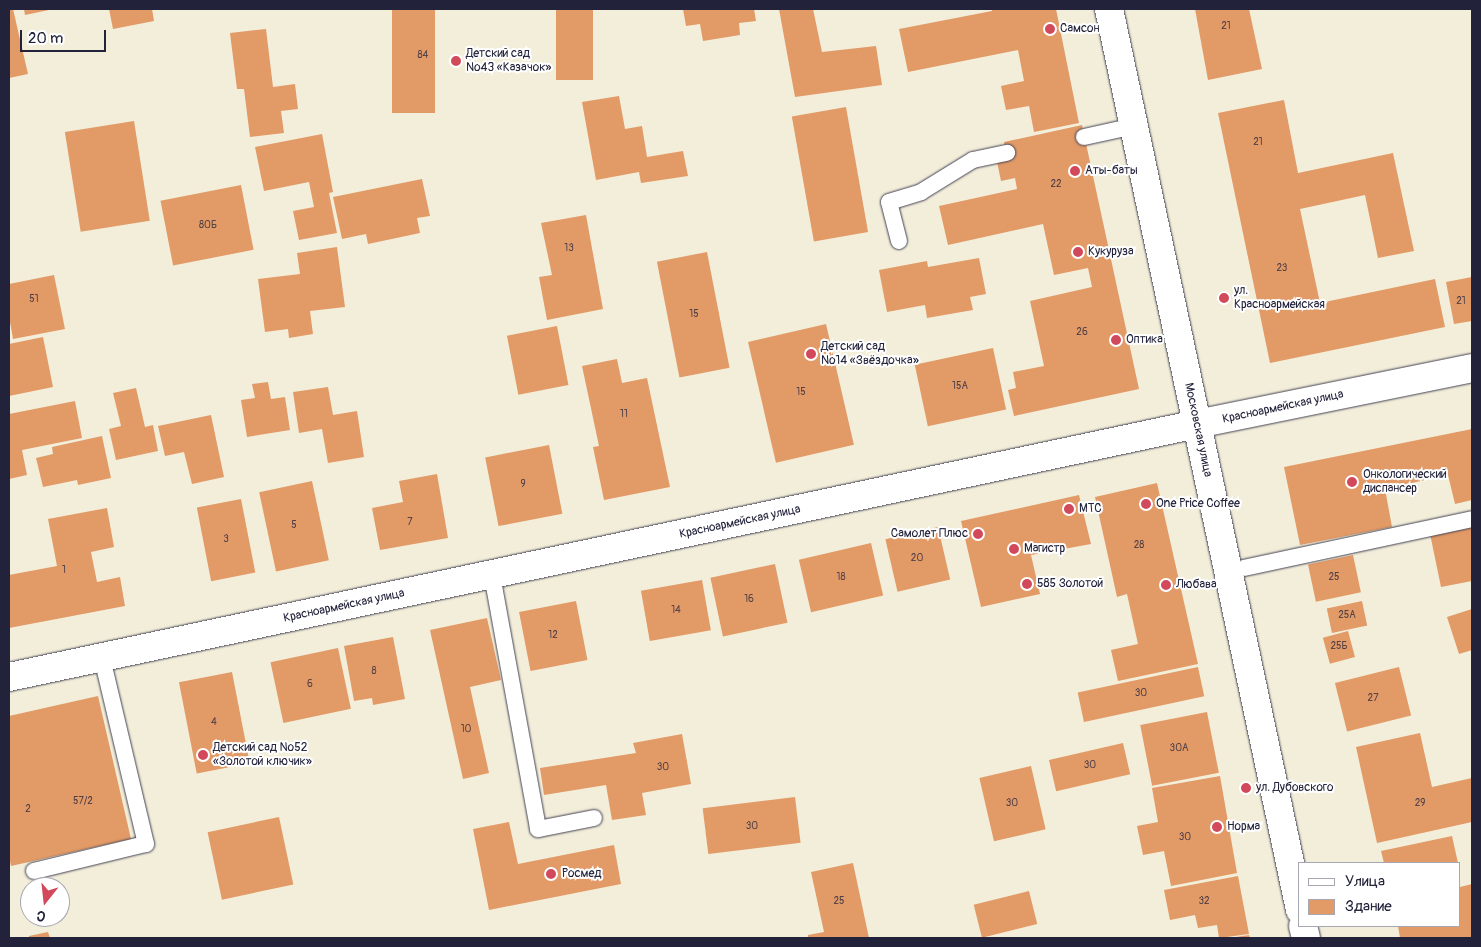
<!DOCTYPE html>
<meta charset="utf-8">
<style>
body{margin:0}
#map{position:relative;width:1481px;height:947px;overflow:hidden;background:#f3eeda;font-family:Pangolin,sans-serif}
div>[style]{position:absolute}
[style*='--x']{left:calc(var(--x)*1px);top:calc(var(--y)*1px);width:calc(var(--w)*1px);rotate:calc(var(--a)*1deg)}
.building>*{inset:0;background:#e29a67;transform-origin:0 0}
.roads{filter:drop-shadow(0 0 1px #414153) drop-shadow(0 0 1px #414153)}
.service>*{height:16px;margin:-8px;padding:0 8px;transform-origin:8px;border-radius:8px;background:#fff}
.minor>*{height:28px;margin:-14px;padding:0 14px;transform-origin:14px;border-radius:14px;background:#fff}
.secondary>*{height:28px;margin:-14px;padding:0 14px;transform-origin:14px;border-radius:14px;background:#fff}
.dots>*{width:14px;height:14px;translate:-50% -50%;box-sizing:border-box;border:2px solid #fff;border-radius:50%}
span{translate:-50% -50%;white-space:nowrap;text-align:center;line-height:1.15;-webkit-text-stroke:4px #fff;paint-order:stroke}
.number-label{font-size:10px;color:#524046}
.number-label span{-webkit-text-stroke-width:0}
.poi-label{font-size:12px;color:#22223b}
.left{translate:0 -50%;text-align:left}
.right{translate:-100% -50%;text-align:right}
.street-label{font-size:12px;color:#22223b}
.frame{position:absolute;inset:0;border:10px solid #22223b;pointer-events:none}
.legend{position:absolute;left:1298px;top:862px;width:162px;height:65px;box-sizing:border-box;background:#fff;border:1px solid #a7a7b1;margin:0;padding:6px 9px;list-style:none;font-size:15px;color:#22223b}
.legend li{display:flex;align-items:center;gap:10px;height:25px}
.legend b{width:25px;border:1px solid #a7a7b1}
.north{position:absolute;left:20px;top:877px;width:50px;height:50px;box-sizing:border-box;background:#fff;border:1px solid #a7a7b1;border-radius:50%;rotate:196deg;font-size:14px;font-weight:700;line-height:20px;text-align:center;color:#22223b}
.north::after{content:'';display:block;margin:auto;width:18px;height:22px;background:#d1495b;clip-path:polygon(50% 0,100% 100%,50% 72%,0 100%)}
.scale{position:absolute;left:20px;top:30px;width:86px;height:22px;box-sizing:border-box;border:2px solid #22223b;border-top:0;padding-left:6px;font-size:15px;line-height:18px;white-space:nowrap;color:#22223b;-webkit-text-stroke:4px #fff;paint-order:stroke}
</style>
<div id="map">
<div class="building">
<div style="clip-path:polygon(9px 9px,13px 9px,28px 74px,9px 78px)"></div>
<div style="clip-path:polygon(24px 9px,49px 9px,49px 10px,25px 15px)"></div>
<div style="clip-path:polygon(109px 9px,152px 9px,154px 21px,113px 29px)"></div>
<div style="left:392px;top:9px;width:43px;height:104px"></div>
<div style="left:556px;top:9px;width:37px;height:71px"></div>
<div style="clip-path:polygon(683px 9px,754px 9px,756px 21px,739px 23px,740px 35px,703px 41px,700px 24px,686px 26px)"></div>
<div style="clip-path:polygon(779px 9px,813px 9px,822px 52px,876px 46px,882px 85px,795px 97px)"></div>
<div style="clip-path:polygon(992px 9px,1056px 9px,1079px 123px,1034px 132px,1029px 106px,1006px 110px,1001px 86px,1024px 81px,1018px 50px,908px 72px,899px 29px,992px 11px)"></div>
<div style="clip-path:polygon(1195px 9px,1249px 9px,1262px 69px,1208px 80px)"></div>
<div style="clip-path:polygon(266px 29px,273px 87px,295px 84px,298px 109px,281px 111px,284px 133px,250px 137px,244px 89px,237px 89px,230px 33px)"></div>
<div style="clip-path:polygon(619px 96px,625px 129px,642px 126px,647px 157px,683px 151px,688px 176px,641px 183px,639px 172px,596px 180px,582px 102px)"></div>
<div style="clip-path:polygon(1284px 100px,1298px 173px,1393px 153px,1414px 251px,1378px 258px,1365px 195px,1300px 209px,1320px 303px,1435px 279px,1445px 327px,1270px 363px,1218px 113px)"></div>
<div style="left:846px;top:107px;width:127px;height:55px;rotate:80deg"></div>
<div style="left:134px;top:121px;width:101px;height:70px;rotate:81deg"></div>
<div style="clip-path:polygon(1082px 125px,1139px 389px,1014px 416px,1008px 390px,1016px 388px,1013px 372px,1044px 366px,1030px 301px,1092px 287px,1088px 268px,1054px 275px,1043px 224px,948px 245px,939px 206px,1017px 189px,1015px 178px,1001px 181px,997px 162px,1008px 160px,1004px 142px)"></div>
<div style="clip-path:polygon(322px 134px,333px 192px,329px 193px,337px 233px,299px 240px,293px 211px,314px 207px,309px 182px,264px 191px,255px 147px)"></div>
<div style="clip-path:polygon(422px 179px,430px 216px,417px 218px,420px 233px,368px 244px,366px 234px,342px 239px,333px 197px)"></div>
<div style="left:241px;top:185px;width:66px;height:82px;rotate:79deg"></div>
<div style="clip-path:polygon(586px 215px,603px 309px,547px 320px,539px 277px,552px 275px,541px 223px)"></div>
<div style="clip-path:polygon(337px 247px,345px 307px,310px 311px,313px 334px,289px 338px,288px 329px,265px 332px,258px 279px,300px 274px,297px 253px)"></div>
<div style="left:707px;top:252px;width:118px;height:51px;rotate:79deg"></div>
<div style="clip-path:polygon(979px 258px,986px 294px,970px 297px,973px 310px,927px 318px,925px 305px,887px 312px,879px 270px,927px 261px,928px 267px)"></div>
<div style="clip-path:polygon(54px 275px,65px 329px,13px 339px,9px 316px,9px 284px)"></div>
<div style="clip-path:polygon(1472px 277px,1472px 321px,1454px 324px,1446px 282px)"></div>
<div style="left:826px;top:324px;width:124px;height:80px;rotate:77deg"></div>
<div style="left:557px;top:326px;width:60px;height:51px;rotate:79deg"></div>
<div style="clip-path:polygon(43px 337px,53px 387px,9px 396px,9px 344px)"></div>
<div style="left:993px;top:348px;width:63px;height:80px;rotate:78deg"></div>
<div style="clip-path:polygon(617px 359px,622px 383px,647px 378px,670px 487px,604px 500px,593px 447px,599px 446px,582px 366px)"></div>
<div style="clip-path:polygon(268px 382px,271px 399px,285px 397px,290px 430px,247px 437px,241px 400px,255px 398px,252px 384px)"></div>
<div style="clip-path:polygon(328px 387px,333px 415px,357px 411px,364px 457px,328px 463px,322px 429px,299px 433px,293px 392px)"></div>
<div style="clip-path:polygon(136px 388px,145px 427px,153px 425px,158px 451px,116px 460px,109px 429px,121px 426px,113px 393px)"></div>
<div style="clip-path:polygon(75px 401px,82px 438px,22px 450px,27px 475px,9px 479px,9px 414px)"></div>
<div style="clip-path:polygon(211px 415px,224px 477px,192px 484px,184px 452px,165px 456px,158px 426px)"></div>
<div style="clip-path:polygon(1472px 429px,1472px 500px,1455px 504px,1448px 475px,1385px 489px,1392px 527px,1300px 545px,1284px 467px)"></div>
<div style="clip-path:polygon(102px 436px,111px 478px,78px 485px,77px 480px,43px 487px,36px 458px,53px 454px,52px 447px)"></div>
<div style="left:549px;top:445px;width:70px;height:65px;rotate:79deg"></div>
<div style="clip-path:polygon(437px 474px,448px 538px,380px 550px,372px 508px,403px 502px,399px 481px)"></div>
<div style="left:312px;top:481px;width:81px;height:54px;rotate:78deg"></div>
<div style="clip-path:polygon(1157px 483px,1198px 664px,1118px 681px,1111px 650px,1138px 644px,1127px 594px,1117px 597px,1095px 497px)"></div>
<div style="clip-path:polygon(1079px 495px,1091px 544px,1031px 555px,1040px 594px,981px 607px,961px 521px)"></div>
<div style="left:241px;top:499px;width:75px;height:45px;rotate:79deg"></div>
<div style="clip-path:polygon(107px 508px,114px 547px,91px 552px,97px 582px,120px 577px,125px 606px,9px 628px,9px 575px,57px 566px,48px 519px)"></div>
<div style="clip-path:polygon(1472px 520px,1472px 581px,1441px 587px,1429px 529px)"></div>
<div style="left:938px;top:527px;width:54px;height:54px;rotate:77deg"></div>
<div style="left:871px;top:543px;width:54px;height:74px;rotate:77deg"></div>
<div style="left:1353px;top:555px;width:38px;height:46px;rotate:78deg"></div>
<div style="left:775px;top:564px;width:60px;height:66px;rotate:78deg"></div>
<div style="left:702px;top:580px;width:51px;height:62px;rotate:80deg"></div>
<div style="left:576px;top:601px;width:60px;height:58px;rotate:79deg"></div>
<div style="left:1362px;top:601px;width:25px;height:36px;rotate:78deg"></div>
<div style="clip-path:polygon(1472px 609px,1472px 650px,1459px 654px,1447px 617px)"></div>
<div style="clip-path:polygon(487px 618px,501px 680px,470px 687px,489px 773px,463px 779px,430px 630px)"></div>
<div style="left:1348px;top:631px;width:27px;height:26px;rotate:75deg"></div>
<div style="clip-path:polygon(393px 637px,405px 699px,373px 705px,372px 698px,354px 701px,344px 646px)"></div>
<div style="left:338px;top:648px;width:62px;height:69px;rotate:78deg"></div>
<div style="left:1198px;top:667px;width:30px;height:123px;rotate:78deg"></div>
<div style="left:1399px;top:667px;width:50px;height:66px;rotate:76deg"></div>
<div style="left:232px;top:672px;width:93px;height:54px;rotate:79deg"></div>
<div style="clip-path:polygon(98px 696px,131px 839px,11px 866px,9px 856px,9px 716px)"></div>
<div style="left:1207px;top:712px;width:62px;height:68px;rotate:79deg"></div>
<div style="clip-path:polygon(1420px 733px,1432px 787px,1472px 778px,1472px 822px,1377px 843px,1356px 747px)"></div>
<div style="clip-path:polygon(682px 734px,691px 784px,642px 793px,646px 815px,612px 820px,606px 785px,544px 795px,540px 768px,636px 753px,633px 743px)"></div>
<div style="left:1123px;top:743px;width:32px;height:76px;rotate:77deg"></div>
<div style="left:1031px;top:766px;width:65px;height:53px;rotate:77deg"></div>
<div style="clip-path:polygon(1220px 776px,1237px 873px,1171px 886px,1164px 851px,1143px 855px,1137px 826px,1158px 822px,1152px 788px)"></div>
<div style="left:795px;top:797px;width:46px;height:93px;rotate:83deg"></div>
<div style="left:279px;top:817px;width:69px;height:73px;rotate:78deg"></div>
<div style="clip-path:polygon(509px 822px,518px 864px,614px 845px,621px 884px,489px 910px,473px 829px)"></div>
<div style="clip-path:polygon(1452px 836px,1458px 863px,1384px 863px,1381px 851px)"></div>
<div style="clip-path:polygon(853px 863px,869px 938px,808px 938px,808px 935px,824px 932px,811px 872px)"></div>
<div style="clip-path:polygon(1238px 876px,1249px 934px,1219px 938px,1217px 925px,1198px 928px,1195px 915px,1170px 920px,1164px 890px)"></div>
<div style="clip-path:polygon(1472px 884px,1472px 938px,1400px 938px,1398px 926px,1460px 926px,1460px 887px)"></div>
<div style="left:1029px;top:891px;width:34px;height:57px;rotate:76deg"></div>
<div style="clip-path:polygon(48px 932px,50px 938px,29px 938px,29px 936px)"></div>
<div style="clip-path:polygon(1249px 935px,1250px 938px,1236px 938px,1236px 937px)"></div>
</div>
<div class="roads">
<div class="service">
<div style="--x:1084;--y:137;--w:51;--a:-12.4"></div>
<div style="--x:899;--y:241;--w:40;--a:-104.4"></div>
<div style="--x:889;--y:202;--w:34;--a:-17"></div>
<div style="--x:921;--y:192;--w:61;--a:-31.6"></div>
<div style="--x:973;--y:160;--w:35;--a:-12"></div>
<div style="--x:1244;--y:568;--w:233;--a:-12.1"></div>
<div style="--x:492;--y:575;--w:258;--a:79.7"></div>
<div style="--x:538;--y:829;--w:57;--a:-11.1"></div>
<div style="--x:34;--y:871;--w:115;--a:-13.6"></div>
<div style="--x:146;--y:844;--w:191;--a:-103.3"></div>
</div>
<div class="minor">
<div style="--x:9;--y:677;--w:1215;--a:-12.02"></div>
<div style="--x:1197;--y:424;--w:281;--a:-11.5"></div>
</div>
<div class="secondary">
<div style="--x:1109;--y:9;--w:921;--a:78.03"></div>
<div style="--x:1303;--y:926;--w:12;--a:76"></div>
</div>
</div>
<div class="dots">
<div style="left:1050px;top:29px;background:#d1495b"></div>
<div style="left:456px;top:61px;background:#d1495b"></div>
<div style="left:1075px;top:171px;background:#d1495b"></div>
<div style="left:1078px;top:252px;background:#d1495b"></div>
<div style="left:1224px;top:298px;background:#d1495b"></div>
<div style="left:1116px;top:340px;background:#d1495b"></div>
<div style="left:811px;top:354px;background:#d1495b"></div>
<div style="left:1352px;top:482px;background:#d1495b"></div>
<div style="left:1146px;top:504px;background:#d1495b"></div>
<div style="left:1069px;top:509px;background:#d1495b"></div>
<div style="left:978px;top:534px;background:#d1495b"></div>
<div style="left:1014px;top:549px;background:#d1495b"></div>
<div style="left:1027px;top:584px;background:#d1495b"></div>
<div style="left:1166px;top:585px;background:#d1495b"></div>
<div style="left:203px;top:755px;background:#d1495b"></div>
<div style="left:1246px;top:788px;background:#d1495b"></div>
<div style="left:1217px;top:827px;background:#d1495b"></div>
<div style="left:551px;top:874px;background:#d1495b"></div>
</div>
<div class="number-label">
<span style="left:1226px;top:27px">21</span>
<span style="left:423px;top:56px">84</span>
<span style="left:1258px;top:143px">21</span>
<span style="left:1056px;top:185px">22</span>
<span style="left:208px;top:226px">80Б</span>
<span style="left:569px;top:249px">13</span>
<span style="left:1282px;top:269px">23</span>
<span style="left:34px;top:300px">51</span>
<span style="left:1461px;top:302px">21</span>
<span style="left:694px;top:315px">15</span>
<span style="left:1082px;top:333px">26</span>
<span style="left:960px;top:387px">15А</span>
<span style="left:801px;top:393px">15</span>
<span style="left:624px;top:415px">11</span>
<span style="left:523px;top:485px">9</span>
<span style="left:410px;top:523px">7</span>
<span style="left:294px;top:526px">5</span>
<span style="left:226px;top:540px">3</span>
<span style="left:1139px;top:546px">28</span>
<span style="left:917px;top:559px">20</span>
<span style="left:64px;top:571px">1</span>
<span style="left:841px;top:578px">18</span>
<span style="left:1334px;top:578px">25</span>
<span style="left:749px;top:600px">16</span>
<span style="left:676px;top:611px">14</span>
<span style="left:1347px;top:616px">25А</span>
<span style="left:553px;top:636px">12</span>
<span style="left:1339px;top:647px">25Б</span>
<span style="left:374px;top:672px">8</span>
<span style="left:310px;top:685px">6</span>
<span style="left:1141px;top:694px">30</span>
<span style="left:1373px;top:699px">27</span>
<span style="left:214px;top:723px">4</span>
<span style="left:466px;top:730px">10</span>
<span style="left:1179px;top:749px">30А</span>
<span style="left:1090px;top:766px">30</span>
<span style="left:663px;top:768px">30</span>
<span style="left:83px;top:802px">57/2</span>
<span style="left:1012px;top:804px">30</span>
<span style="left:1420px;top:804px">29</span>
<span style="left:28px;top:810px">2</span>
<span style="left:752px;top:827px">30</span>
<span style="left:1185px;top:838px">30</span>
<span style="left:839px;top:902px">25</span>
<span style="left:1204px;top:902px">32</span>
</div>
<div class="poi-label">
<span class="left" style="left:1060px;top:29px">Самсон</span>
<span class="left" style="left:466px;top:61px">Детский сад<br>№43 «Казачок»</span>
<span class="left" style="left:1085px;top:171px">Аты-баты</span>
<span class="left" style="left:1088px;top:252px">Кукуруза</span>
<span class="left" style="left:1234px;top:298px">ул.<br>Красноармейская</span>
<span class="left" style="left:1126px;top:340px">Оптика</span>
<span class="left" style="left:821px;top:354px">Детский сад<br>№14 «Звёздочка»</span>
<span class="left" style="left:1363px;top:482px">Онкологический<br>диспансер</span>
<span class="left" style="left:1156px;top:504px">One Price Coffee</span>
<span class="left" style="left:1079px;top:509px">МТС</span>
<span class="right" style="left:968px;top:534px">Самолет Плюс</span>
<span class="left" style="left:1024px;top:549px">Магистр</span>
<span class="left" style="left:1037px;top:584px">585 Золотой</span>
<span class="left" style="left:1176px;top:585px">Любава</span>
<span class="left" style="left:213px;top:755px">Детский сад №52<br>«Золотой ключик»</span>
<span class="left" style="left:1256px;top:788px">ул. Дубовского</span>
<span class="left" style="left:1227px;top:827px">Норма</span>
<span class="left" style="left:562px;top:874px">Росмед</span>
</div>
<div class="street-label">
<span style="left:1283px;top:407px;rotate:-12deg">Красноармейская улица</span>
<span style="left:1198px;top:430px;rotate:78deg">Московская улица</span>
<span style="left:740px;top:522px;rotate:-12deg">Красноармейская улица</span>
<span style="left:344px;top:606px;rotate:-12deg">Красноармейская улица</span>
</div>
<div class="frame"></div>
<ul class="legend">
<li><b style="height:6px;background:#fff"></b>Улица</li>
<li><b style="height:14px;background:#e29a67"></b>Здание</li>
</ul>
<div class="north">С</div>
<div class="scale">20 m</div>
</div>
